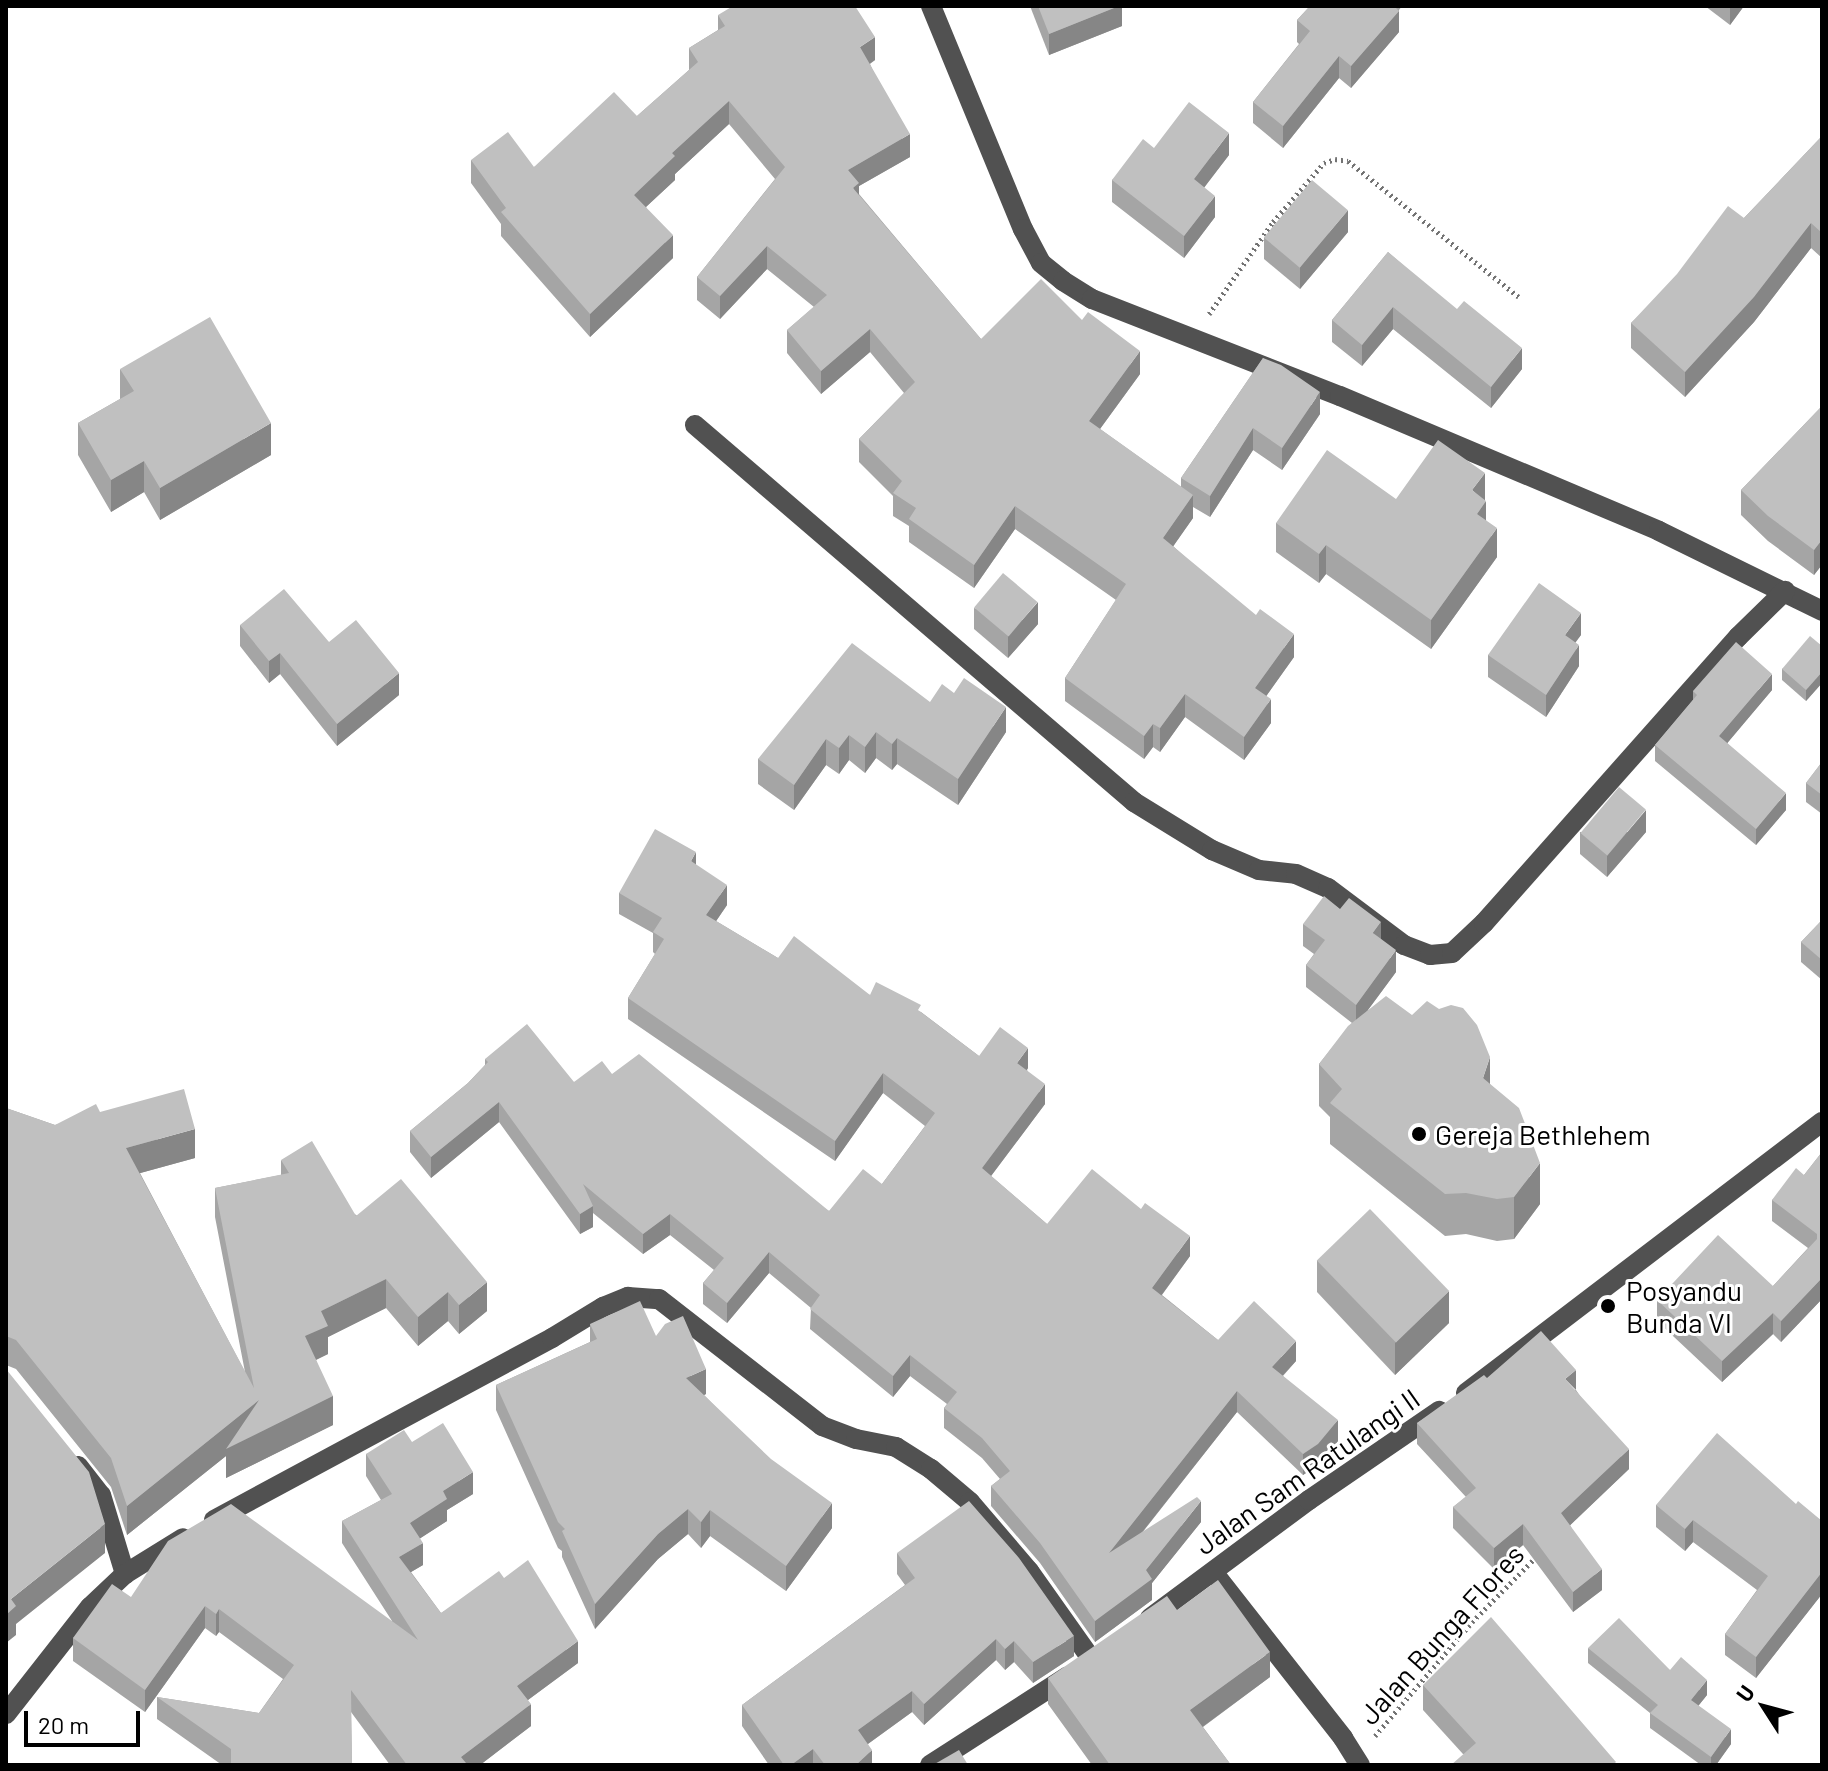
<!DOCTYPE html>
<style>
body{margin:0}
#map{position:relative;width:1828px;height:1771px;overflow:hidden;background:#fff;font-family:Barlow,sans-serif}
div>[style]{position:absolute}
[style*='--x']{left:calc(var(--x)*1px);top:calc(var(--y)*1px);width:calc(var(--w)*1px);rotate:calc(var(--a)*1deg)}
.path>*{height:5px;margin-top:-2.5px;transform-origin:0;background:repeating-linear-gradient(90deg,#737373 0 2px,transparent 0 6px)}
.minor>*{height:20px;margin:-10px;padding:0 10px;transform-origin:10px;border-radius:10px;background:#515151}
.wall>*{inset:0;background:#a5a5a5}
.shaded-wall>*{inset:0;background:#868686}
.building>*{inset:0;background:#c0c0c0;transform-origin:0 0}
.dots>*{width:22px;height:22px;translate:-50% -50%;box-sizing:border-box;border:4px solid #fff;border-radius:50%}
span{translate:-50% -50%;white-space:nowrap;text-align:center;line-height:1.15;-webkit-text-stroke:6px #fff;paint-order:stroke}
.poi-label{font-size:28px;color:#000}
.left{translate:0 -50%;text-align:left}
.street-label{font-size:28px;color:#000}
.frame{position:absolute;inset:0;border:8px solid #000;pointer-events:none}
.north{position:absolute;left:1724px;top:1667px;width:80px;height:80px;-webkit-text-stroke:6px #fff;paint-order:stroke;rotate:306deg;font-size:22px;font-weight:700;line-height:32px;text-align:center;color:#000}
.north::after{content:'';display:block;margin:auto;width:28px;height:36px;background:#000;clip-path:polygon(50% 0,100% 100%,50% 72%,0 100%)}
.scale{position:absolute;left:24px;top:1711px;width:116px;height:36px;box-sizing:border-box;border:4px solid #000;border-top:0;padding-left:10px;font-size:24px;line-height:28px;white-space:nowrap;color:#000;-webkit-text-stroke:6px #fff;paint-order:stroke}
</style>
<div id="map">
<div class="path">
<div style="--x:1209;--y:314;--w:112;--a:-55.2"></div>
<div style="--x:1273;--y:222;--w:78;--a:-49.2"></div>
<div style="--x:1324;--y:163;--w:12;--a:-20"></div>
<div style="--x:1335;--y:159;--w:13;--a:9"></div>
<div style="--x:1348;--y:161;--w:218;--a:38.5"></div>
<div style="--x:1375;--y:1736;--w:150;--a:-49.6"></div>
<div style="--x:1472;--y:1622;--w:93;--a:-45.4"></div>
</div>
<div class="minor">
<div style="--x:931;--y:6;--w:241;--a:67.6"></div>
<div style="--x:1023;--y:229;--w:38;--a:62"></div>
<div style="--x:1041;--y:263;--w:28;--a:39"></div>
<div style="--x:1063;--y:281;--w:34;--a:32"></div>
<div style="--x:1092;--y:299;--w:266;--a:21.4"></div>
<div style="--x:1340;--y:396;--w:346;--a:22.9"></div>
<div style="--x:1659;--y:531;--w:182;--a:26.1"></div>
<div style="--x:695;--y:425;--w:579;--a:40.65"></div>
<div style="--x:1134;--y:802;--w:92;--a:31.6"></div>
<div style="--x:1212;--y:850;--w:51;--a:23.1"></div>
<div style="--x:1259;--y:870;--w:37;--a:6"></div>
<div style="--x:1296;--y:874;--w:35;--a:24"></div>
<div style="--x:1328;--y:888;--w:95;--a:36.9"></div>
<div style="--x:1404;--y:945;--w:28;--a:21"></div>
<div style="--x:1430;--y:955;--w:22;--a:-5"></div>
<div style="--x:1452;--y:953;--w:44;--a:-43.2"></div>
<div style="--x:1484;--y:923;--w:383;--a:-48.4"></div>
<div style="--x:1738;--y:637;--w:66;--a:-44.4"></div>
<div style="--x:1466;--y:1393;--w:447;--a:-37.3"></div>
<div style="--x:78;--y:1466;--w:37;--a:52"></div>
<div style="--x:101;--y:1495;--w:83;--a:73.1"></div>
<div style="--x:214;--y:1520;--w:384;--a:-28.3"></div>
<div style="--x:552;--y:1338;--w:60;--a:-31.3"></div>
<div style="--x:603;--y:1307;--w:27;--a:-22"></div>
<div style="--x:628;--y:1297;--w:31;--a:4"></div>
<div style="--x:659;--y:1299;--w:207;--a:37.9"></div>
<div style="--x:822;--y:1426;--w:36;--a:21"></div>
<div style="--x:856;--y:1439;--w:41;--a:11.3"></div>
<div style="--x:896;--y:1447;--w:41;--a:32.2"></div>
<div style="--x:931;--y:1469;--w:51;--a:40.2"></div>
<div style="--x:970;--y:1502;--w:91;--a:49.5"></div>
<div style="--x:1029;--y:1571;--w:109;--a:54.7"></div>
<div style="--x:1213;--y:1572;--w:211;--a:51.9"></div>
<div style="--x:1343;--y:1738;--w:32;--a:58"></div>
<div style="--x:1150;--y:1618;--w:198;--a:-36.6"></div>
<div style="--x:1309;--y:1500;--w:158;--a:-34.4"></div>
<div style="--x:6;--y:1714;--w:136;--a:-51.9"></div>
<div style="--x:90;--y:1607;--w:48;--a:-43.3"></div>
<div style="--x:125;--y:1574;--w:68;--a:-31.8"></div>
<div style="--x:930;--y:1765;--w:164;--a:-32.8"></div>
</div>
<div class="wall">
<div style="clip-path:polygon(1030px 6px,1122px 6px,1122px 26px,1049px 55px)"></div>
<div style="clip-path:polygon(1310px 6px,1402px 6px,1399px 10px,1399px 32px,1351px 88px,1339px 78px,1283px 148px,1253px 123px,1253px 102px,1299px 44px,1297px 42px,1297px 20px)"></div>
<div style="clip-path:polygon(1705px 6px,1744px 6px,1730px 25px)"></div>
<div style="clip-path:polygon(718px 15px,875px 60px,870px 64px,910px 157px,859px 186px,859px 194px,981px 339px,1082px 320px,1140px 374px,1100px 429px,1181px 487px,1181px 478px,1263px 358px,1320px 414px,1282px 470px,1253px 450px,1210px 517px,1193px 507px,1193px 518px,1173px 546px,1294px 657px,1266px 696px,1271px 723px,1244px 760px,1185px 717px,1160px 752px,1153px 747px,1144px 759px,1065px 701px,1065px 678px,1116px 600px,1015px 529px,974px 588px,909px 542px,909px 526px,893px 516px,893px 496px,859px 462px,859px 439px,904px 393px,870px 352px,821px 394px,787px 353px,787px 330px,814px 307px,767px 269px,720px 319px,697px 300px,697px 277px,775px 179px,729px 124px,675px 174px,675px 180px,646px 207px,673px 258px,590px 337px,501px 236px,501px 224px,471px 183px,471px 160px,534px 167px,637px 116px,689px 70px,689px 48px,718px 30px)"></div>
<div style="clip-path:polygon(1822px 136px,1822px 258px,1811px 248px,1754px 322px,1685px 397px,1631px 348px,1631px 323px,1744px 218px)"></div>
<div style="clip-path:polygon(1154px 148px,1229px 155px,1204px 187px,1215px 217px,1184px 258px,1112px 202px,1112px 180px)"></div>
<div style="clip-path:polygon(1348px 232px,1300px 289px,1264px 259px,1264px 237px)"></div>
<div style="clip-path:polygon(1388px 252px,1522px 369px,1491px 408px,1393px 329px,1362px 366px,1332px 342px,1332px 320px)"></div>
<div style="clip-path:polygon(120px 369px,271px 455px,160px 520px,144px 492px,111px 512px,78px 455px,78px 423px,120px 399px)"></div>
<div style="clip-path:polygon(1822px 406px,1822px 567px,1821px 566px,1814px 575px,1768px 541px,1741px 515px,1741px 490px)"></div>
<div style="clip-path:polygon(1485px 500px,1486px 520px,1497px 557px,1431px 649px,1326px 574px,1319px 583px,1276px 552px,1276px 523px)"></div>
<div style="clip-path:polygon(974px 608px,1038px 624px,1008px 658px,974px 629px)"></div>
<div style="clip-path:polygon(240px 625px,329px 642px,399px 695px,337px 746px,280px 674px,269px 683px,240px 646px)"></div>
<div style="clip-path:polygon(1581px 635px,1575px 642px,1579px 666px,1546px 717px,1488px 677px,1488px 655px)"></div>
<div style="clip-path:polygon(1822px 646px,1822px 683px,1806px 701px,1782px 680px,1782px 669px)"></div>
<div style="clip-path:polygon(1772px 690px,1727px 743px,1786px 810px,1756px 845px,1655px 761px,1655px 745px,1693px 700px,1693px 691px)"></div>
<div style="clip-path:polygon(930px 702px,1006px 732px,958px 805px,897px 764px,892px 770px,876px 758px,865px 773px,849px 760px,839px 774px,826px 765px,794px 810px,758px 784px,758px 759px)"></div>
<div style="clip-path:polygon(1822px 762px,1822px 814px,1806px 802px,1806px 783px)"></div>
<div style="clip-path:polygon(1580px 832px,1646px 832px,1607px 877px,1580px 854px)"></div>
<div style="clip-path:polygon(696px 865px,727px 905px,716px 921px,778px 958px,870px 995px,921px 1012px,979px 1056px,1028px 1068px,1027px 1070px,1045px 1104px,991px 1176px,1047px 1224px,1190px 1256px,1162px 1295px,1218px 1340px,1296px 1361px,1283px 1376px,1338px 1441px,1318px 1465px,1303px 1475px,1237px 1412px,1142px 1533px,1201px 1522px,1152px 1583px,1152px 1600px,1095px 1642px,1040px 1563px,991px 1506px,991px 1486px,1000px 1479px,982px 1458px,944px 1428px,944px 1408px,947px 1404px,910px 1376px,893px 1397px,810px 1329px,811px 1308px,769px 1273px,727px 1323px,703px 1304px,703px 1283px,714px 1270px,670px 1235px,643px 1254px,593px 1213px,593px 1227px,580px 1234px,499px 1122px,431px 1178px,410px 1152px,410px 1131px,468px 1083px,485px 1065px,485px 1059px,574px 1082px,612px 1074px,829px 1211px,882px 1184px,925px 1126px,883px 1093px,835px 1161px,628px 1019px,628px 998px,655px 954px,653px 952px,653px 933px,619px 914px,619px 893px)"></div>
<div style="clip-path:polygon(1822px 920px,1822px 980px,1801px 962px,1801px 942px)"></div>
<div style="clip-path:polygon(1303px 924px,1381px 939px,1396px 972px,1368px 1010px,1490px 1084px,1540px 1204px,1514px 1239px,1497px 1241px,1466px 1234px,1445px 1236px,1330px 1144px,1330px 1117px,1319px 1106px,1319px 1064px,1352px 1023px,1306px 987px,1306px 965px,1314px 954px,1303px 946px)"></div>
<div style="clip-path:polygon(6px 1108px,55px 1125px,100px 1112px,195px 1158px,140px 1173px,245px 1372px,215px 1217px,215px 1188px,281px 1175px,281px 1160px,487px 1311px,459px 1334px,448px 1321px,418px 1346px,386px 1308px,328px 1337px,328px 1354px,316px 1360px,333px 1425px,226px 1478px,226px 1456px,127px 1535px,111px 1487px,16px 1369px,6px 1365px)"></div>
<div style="clip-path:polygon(1822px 1152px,1822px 1299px,1781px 1342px,1773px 1334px,1722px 1382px,1657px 1321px,1657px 1300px,1773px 1286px,1808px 1248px,1772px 1221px,1772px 1200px,1804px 1175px)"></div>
<div style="clip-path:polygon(1317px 1260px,1449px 1323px,1395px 1375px,1317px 1292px)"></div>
<div style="clip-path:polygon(590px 1324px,656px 1336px,706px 1394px,704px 1395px,832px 1528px,786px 1591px,710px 1536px,701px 1548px,688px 1534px,658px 1559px,595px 1629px,562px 1557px,562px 1551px,558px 1548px,496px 1410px,496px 1385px,590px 1342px)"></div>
<div style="clip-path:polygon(1487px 1378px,1576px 1390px,1629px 1469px,1570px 1525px,1602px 1590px,1573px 1612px,1523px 1545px,1494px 1569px,1453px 1528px,1453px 1507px,1466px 1497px,1417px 1444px,1417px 1423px)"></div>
<div style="clip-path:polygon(412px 1442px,473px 1494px,447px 1510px,447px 1521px,420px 1538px,423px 1565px,411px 1572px,441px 1613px,504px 1578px,578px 1663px,528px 1700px,531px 1726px,480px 1765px,390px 1765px,351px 1712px,352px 1765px,222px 1765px,157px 1719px,157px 1697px,259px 1713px,283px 1679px,219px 1632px,216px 1636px,205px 1628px,145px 1712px,73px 1661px,73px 1638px,131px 1597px,392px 1621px,342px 1543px,342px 1521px,381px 1500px,366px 1476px,366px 1454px)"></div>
<div style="clip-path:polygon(1796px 1504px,1822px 1521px,1822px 1594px,1756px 1678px,1725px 1655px,1725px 1634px,1757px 1590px,1693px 1542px,1685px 1551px,1656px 1527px,1656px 1505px)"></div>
<div style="clip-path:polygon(897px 1553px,1074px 1656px,1033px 1683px,1014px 1662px,1005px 1670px,996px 1660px,924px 1725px,912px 1712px,868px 1744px,872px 1765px,769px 1765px,742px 1726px,742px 1705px,905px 1585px,897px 1574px)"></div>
<div style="clip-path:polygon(1177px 1610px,1270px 1677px,1203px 1727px,1231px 1765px,1092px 1765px,1048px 1704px,1048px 1678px)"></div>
<div style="clip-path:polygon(1588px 1648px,1670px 1670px,1707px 1695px,1698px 1706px,1731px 1744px,1716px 1765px,1701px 1765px,1650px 1728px,1650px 1713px,1588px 1663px)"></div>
<div style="clip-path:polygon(1423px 1685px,1616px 1765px,1463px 1754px,1423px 1710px)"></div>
</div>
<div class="shaded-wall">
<div style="clip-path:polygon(1119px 6px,1122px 6px,1122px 26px,1049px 55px,1049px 34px)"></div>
<div style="clip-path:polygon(1730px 6px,1744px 6px,1730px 25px)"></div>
<div style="clip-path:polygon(1399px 11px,1399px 32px,1351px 88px,1351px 66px)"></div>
<div style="clip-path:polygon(875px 37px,875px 60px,860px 70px,860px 47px)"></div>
<div style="clip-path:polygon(1339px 56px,1339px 78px,1283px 148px,1283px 126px)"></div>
<div style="clip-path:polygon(729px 101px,729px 124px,675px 174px,675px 180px,634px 218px,634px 195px,672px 153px)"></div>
<div style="clip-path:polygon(1229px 133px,1229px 155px,1194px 201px,1194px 179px)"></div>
<div style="clip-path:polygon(910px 134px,910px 157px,859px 186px,859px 206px,848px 170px)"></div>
<div style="clip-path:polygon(1215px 196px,1215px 217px,1184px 258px,1184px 236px)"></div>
<div style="clip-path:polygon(1348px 210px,1348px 232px,1300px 289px,1300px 267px)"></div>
<div style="clip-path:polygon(1811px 223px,1811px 248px,1754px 322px,1685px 397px,1685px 372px)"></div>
<div style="clip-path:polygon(673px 235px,673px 258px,590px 337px,590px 314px)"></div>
<div style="clip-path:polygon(767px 246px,767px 269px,720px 319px,720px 296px)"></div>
<div style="clip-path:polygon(1393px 307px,1393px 329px,1362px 366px,1362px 345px)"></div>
<div style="clip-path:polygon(870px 329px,870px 352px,821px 394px,821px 371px)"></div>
<div style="clip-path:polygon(1522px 348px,1522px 369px,1491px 408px,1491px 387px)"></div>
<div style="clip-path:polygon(1140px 351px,1140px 374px,1089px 444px,1089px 421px)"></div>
<div style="clip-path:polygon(1320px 392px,1320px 414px,1282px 470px,1282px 448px)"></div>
<div style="clip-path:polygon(271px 423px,271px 455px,160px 520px,160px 488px)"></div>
<div style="clip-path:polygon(1253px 428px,1253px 450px,1210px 517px,1210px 496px)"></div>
<div style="clip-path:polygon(144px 461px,144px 492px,111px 512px,111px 480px)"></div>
<div style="clip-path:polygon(1485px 473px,1485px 502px,1472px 490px)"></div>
<div style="clip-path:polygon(1193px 495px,1193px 518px,1163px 561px,1163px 538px)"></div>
<div style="clip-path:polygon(1486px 501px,1486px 530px,1477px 514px)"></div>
<div style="clip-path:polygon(1015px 506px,1015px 529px,974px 588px,974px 565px)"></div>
<div style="clip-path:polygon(1497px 528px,1497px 557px,1431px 649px,1431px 620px)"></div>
<div style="clip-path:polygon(1821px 541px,1821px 566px,1814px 575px,1814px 550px)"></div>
<div style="clip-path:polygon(1326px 545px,1326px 574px,1319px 583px,1319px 554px)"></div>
<div style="clip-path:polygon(1038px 602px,1038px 624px,1008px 658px,1008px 636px)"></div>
<div style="clip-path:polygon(1581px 613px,1581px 635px,1565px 657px,1565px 635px)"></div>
<div style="clip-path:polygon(1294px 634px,1294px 657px,1255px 712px,1255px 688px)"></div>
<div style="clip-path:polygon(1579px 645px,1579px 666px,1546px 717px,1546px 695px)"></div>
<div style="clip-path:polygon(280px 653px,280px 674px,269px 683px,269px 661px)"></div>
<div style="clip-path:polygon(1822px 672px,1822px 683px,1806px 701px,1806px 690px)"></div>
<div style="clip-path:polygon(399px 673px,399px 695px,337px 746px,337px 724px)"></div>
<div style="clip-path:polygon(1772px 674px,1772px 690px,1719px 753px,1719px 736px)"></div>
<div style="clip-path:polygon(1185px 694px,1185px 717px,1160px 752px,1160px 728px)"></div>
<div style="clip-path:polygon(1271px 699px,1271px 723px,1244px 760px,1244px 737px)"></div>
<div style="clip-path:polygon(1006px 707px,1006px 732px,958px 805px,958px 779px)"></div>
<div style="clip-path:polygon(1153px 724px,1153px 747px,1144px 759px,1144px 736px)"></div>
<div style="clip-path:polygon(876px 732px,876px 758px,865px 773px,865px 747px)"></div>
<div style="clip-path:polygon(849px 735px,849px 760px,839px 774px,839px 748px)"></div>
<div style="clip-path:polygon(897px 738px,897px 764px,892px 770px,892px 744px)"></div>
<div style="clip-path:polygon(826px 739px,826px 765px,794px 810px,794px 785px)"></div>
<div style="clip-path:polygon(1786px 793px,1786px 810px,1756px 845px,1756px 829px)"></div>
<div style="clip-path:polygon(1646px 810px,1646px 832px,1607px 877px,1607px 856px)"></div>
<div style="clip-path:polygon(696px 852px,696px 872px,691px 861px)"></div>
<div style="clip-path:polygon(727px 885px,727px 905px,706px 936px,706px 915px)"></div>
<div style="clip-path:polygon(1381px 922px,1381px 944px,1373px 933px)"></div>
<div style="clip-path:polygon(1396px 950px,1396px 972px,1356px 1026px,1356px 1005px)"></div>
<div style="clip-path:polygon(1028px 1048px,1028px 1068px,1017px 1083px,1017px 1063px)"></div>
<div style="clip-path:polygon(1490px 1057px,1490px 1098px,1483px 1078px)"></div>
<div style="clip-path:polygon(883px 1073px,883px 1093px,835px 1161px,835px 1141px)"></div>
<div style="clip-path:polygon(1045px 1084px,1045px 1104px,982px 1188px,982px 1168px)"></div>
<div style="clip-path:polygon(499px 1102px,499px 1122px,431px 1178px,431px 1157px)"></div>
<div style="clip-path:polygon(195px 1129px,195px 1158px,126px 1177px,126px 1148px)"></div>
<div style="clip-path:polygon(1540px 1163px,1540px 1204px,1514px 1239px,1514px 1197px)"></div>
<div style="clip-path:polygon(593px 1206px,593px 1227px,580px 1234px,580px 1214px)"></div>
<div style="clip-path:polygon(670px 1214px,670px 1235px,643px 1254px,643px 1234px)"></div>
<div style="clip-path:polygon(1190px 1236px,1190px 1256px,1152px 1308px,1152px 1288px)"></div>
<div style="clip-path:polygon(769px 1252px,769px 1273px,727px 1323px,727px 1303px)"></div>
<div style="clip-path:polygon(1822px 1278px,1822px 1299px,1781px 1342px,1781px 1321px)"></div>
<div style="clip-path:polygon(386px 1279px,386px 1308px,328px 1337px,328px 1354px,305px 1365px,305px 1336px,321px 1311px)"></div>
<div style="clip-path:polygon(487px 1282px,487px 1311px,459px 1334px,459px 1305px)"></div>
<div style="clip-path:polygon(1449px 1291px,1449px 1323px,1395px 1375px,1395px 1343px)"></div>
<div style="clip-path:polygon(448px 1292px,448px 1321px,418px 1346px,418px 1317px)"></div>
<div style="clip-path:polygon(1773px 1313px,1773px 1334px,1722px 1382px,1722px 1361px)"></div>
<div style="clip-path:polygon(1296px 1341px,1296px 1361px,1272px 1387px,1272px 1367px)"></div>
<div style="clip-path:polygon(910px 1355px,910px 1376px,893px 1397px,893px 1376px)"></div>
<div style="clip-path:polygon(706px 1369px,706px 1394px,686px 1404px,686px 1378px)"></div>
<div style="clip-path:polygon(1576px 1370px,1576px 1390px,1565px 1379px)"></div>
<div style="clip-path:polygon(1237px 1391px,1237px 1412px,1109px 1574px,1109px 1553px)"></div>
<div style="clip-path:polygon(333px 1396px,333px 1425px,226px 1478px,226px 1456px,127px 1535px,127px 1506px,259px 1400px)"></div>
<div style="clip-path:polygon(1338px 1420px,1338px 1441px,1318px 1465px,1303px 1475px,1303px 1454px)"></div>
<div style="clip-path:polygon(1629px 1449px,1629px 1469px,1561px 1534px,1561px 1513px)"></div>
<div style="clip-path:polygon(473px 1472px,473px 1494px,447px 1510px,447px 1521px,410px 1545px,410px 1523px,443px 1491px)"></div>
<div style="clip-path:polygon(1201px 1501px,1201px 1522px,1152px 1583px,1152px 1600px,1095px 1642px,1095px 1621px,1146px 1570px)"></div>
<div style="clip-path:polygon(832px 1503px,832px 1528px,786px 1591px,786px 1566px)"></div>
<div style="clip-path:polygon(688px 1509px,688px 1534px,658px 1559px,595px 1629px,595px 1604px,658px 1534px)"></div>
<div style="clip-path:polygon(710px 1510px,710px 1536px,701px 1548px,701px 1522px)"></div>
<div style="clip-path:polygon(1693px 1520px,1693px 1542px,1685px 1551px,1685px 1529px)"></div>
<div style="clip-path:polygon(105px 1524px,105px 1553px,16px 1624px,16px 1635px,6px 1643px,6px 1615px,11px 1599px)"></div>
<div style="clip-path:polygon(1523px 1524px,1523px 1545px,1494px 1569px,1494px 1548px)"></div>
<div style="clip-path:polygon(423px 1543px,423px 1565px,399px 1579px,399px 1557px)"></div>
<div style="clip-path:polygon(1602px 1569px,1602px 1590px,1573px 1612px,1573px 1592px)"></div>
<div style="clip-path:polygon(1822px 1572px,1822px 1594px,1756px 1678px,1756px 1657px)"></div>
<div style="clip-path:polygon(205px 1606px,205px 1628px,145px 1712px,145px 1690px)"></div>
<div style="clip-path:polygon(219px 1609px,219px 1632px,216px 1636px,216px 1614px)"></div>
<div style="clip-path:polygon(1074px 1636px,1074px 1656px,1033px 1683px,1033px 1662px)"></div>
<div style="clip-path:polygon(996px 1639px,996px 1660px,924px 1725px,924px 1704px)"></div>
<div style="clip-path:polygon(578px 1641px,578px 1663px,517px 1708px,517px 1686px)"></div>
<div style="clip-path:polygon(1014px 1641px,1014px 1662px,1005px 1670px,1005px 1649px)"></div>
<div style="clip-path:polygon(1270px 1652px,1270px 1677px,1190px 1736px,1190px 1710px)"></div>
<div style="clip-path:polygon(1707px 1680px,1707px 1695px,1691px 1715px,1691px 1700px)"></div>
<div style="clip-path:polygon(912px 1691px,912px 1712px,858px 1751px,858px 1730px)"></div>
<div style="clip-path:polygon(531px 1704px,531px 1726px,480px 1765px,461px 1765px,461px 1757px)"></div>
<div style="clip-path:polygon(1731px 1729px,1731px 1744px,1716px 1765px,1711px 1765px,1711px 1757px)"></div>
<div style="clip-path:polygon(813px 1749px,813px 1765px,791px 1765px)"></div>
<div style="clip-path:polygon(872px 1750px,872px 1765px,856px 1765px)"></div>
</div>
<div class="building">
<div style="clip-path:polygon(733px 6px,804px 6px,805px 8px,807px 6px,855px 6px,875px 37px,860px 47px,910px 134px,848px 170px,859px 183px,853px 188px,981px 339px,1041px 279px,1082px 320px,1088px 312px,1140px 351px,1089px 421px,1193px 495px,1163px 538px,1256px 615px,1260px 609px,1294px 634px,1255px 688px,1271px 699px,1244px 737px,1185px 694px,1160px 728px,1153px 724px,1144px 736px,1065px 678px,1126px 584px,1015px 506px,974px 565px,909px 519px,916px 508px,893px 493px,902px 481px,859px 439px,915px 382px,870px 329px,821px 371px,787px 330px,827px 295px,767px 246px,720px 296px,697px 277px,785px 167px,729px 101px,672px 153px,675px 156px,634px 195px,673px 235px,590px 314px,501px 212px,506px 208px,471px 160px,508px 132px,534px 167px,614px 92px,637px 116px,698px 62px,689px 48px,725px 26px,718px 15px)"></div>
<div style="clip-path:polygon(1038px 6px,1119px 6px,1049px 34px)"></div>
<div style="clip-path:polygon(1310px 6px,1394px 6px,1399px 11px,1351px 66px,1339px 56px,1283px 126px,1253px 102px,1310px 31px,1297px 20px)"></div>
<div style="clip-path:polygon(1189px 102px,1229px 133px,1194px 179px,1215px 196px,1184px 236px,1112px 180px,1143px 139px,1154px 148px)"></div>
<div style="clip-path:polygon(1822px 136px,1822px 233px,1811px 223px,1754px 297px,1685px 372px,1631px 323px,1677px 274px,1728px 206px,1744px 218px)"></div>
<div style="left:1312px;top:180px;width:47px;height:75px;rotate:40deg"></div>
<div style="clip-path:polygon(1388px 252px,1457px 309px,1464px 301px,1522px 348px,1491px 387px,1393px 307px,1362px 345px,1332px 320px)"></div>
<div style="clip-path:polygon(210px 317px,271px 423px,160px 488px,144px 461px,111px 480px,78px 423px,134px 391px,120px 369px)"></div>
<div style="clip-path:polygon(1263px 358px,1281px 365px,1320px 392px,1282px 448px,1253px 428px,1210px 496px,1181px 478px)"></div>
<div style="clip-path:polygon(1822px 406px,1822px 542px,1821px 541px,1814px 550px,1768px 516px,1741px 490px)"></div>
<div style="clip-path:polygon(1438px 440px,1485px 473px,1472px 490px,1486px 501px,1477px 514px,1497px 528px,1431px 620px,1326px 545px,1319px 554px,1276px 523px,1327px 450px,1396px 499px)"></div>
<div style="left:1003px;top:573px;width:45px;height:45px;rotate:40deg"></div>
<div style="clip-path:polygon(1539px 583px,1581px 613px,1565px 635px,1579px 645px,1546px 695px,1488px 655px)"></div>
<div style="clip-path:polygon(284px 589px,329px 642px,356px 620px,399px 673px,337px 724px,280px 653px,269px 661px,240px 625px)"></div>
<div style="clip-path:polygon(1810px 636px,1822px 646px,1822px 672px,1806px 690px,1782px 669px)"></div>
<div style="clip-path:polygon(1736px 642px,1772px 674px,1719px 736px,1786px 793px,1756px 829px,1655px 745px,1697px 695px,1693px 691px)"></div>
<div style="clip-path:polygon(852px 643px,930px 702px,942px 684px,954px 693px,964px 678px,1006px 707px,958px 779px,897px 738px,892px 744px,876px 732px,865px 747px,849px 735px,839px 748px,826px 739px,794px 785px,758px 759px)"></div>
<div style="clip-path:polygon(1822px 762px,1822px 795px,1806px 783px)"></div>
<div style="left:1619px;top:787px;width:35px;height:60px;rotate:40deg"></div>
<div style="clip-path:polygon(655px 829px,696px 852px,691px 861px,727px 885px,706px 915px,778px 958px,794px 936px,870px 995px,876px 982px,921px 1005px,918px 1010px,979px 1056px,1000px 1027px,1028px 1048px,1017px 1063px,1045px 1084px,982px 1168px,1047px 1224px,1092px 1169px,1141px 1209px,1145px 1203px,1190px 1236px,1152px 1288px,1218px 1340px,1254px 1301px,1296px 1341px,1272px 1367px,1338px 1420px,1318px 1444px,1303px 1454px,1237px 1391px,1109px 1553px,1197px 1497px,1201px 1501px,1146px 1570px,1152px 1579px,1095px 1621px,1040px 1543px,991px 1486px,1010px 1471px,982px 1438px,944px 1408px,957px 1392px,910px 1355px,893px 1376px,810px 1309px,820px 1295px,769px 1252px,727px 1303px,703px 1283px,724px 1258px,670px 1214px,643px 1234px,583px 1184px,593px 1206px,580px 1214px,499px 1102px,431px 1157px,410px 1131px,468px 1083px,488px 1062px,485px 1059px,527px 1024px,574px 1082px,602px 1061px,612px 1074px,639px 1054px,829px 1211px,863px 1169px,882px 1184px,935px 1113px,883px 1073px,835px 1141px,628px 998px,664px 939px,653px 932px,662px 918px,619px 893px)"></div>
<div style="clip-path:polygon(1324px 896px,1340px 909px,1349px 898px,1381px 922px,1373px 933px,1396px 950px,1356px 1005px,1306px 965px,1325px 940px,1303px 924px)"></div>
<div style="clip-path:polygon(1822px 920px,1822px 960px,1801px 942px)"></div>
<div style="clip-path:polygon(1386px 996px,1412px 1015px,1427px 1001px,1439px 1009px,1451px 1005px,1463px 1008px,1477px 1025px,1490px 1057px,1483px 1078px,1519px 1108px,1540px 1163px,1514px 1197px,1497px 1199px,1466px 1193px,1445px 1194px,1330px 1103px,1342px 1089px,1319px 1064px,1348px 1026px)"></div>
<div style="clip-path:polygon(184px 1089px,195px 1129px,126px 1148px,254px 1388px,215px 1188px,289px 1173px,281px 1160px,312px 1141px,356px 1216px,401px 1179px,487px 1282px,459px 1305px,448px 1292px,418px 1317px,386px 1279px,321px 1311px,328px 1326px,305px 1336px,333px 1396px,226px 1449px,259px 1400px,127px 1506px,111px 1458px,16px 1340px,6px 1336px,6px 1108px,55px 1125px,96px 1104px,100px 1112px)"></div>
<div style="clip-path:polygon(1822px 1152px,1822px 1278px,1781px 1321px,1773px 1313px,1722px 1361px,1657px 1300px,1718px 1235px,1773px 1286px,1817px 1239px,1817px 1234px,1772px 1200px,1796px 1168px,1804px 1175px)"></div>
<div style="left:1370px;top:1209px;width:114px;height:74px;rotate:46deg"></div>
<div style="clip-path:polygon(640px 1301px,656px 1336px,665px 1324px,683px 1316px,706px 1369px,686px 1378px,771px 1459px,832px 1503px,786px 1566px,710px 1510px,701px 1522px,688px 1509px,658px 1534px,595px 1604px,562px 1531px,565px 1529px,558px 1522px,496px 1385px,597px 1339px,590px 1324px)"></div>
<div style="clip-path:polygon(1541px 1331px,1576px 1370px,1565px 1379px,1629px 1449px,1561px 1513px,1602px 1569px,1573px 1592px,1523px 1524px,1494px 1548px,1453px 1507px,1476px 1488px,1417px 1423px,1484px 1375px,1487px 1378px)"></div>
<div style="clip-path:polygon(6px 1369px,89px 1472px,105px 1524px,11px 1599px,16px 1606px,6px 1615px)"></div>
<div style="clip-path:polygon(443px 1423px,473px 1472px,443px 1491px,447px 1499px,410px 1523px,423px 1543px,399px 1557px,441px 1613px,499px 1571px,504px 1578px,528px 1560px,578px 1641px,517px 1686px,531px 1704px,461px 1757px,466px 1763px,463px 1765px,407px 1765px,351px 1690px,352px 1765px,231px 1765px,231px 1749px,157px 1697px,259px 1713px,294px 1665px,219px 1609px,216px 1614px,205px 1606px,145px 1690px,73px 1638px,112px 1584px,131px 1597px,168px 1541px,231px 1504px,418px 1640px,342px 1521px,392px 1494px,366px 1454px,404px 1430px,412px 1442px)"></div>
<div style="clip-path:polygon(1717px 1433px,1796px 1504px,1798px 1501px,1822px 1521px,1822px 1572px,1756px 1657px,1725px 1634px,1768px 1576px,1693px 1520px,1685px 1529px,1656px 1505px)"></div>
<div style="clip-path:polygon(969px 1501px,1019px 1558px,1074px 1636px,1033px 1662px,1014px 1641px,1005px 1649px,996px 1639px,924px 1704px,912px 1691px,858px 1730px,872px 1750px,856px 1765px,825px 1765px,813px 1749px,791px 1765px,784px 1765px,742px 1705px,915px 1578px,897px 1553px)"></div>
<div style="clip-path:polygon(1218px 1580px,1270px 1652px,1190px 1710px,1231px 1765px,1110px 1765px,1048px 1678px,1167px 1596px,1177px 1610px)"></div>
<div style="clip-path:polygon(1491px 1617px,1616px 1762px,1613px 1765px,1451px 1765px,1476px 1743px,1423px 1685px)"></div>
<div style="clip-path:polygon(1619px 1618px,1670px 1670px,1681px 1657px,1707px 1680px,1691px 1700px,1731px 1729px,1711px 1757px,1650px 1713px,1658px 1705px,1588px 1648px)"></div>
<div style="clip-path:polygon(959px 1750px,968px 1765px,933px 1765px)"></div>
</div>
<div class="dots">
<div style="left:1419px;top:1134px;background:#000"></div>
<div style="left:1608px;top:1306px;background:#000"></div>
</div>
<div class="poi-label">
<span class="left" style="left:1435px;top:1134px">Gereja Bethlehem</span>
<span class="left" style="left:1626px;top:1306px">Posyandu<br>Bunda VI</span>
</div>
<div class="street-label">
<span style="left:1307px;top:1471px;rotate:-35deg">Jalan Sam Ratulangi II</span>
<span style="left:1441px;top:1634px;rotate:-48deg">Jalan Bunga Flores</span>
</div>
<div class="frame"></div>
<div class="north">U</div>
<div class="scale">20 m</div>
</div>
